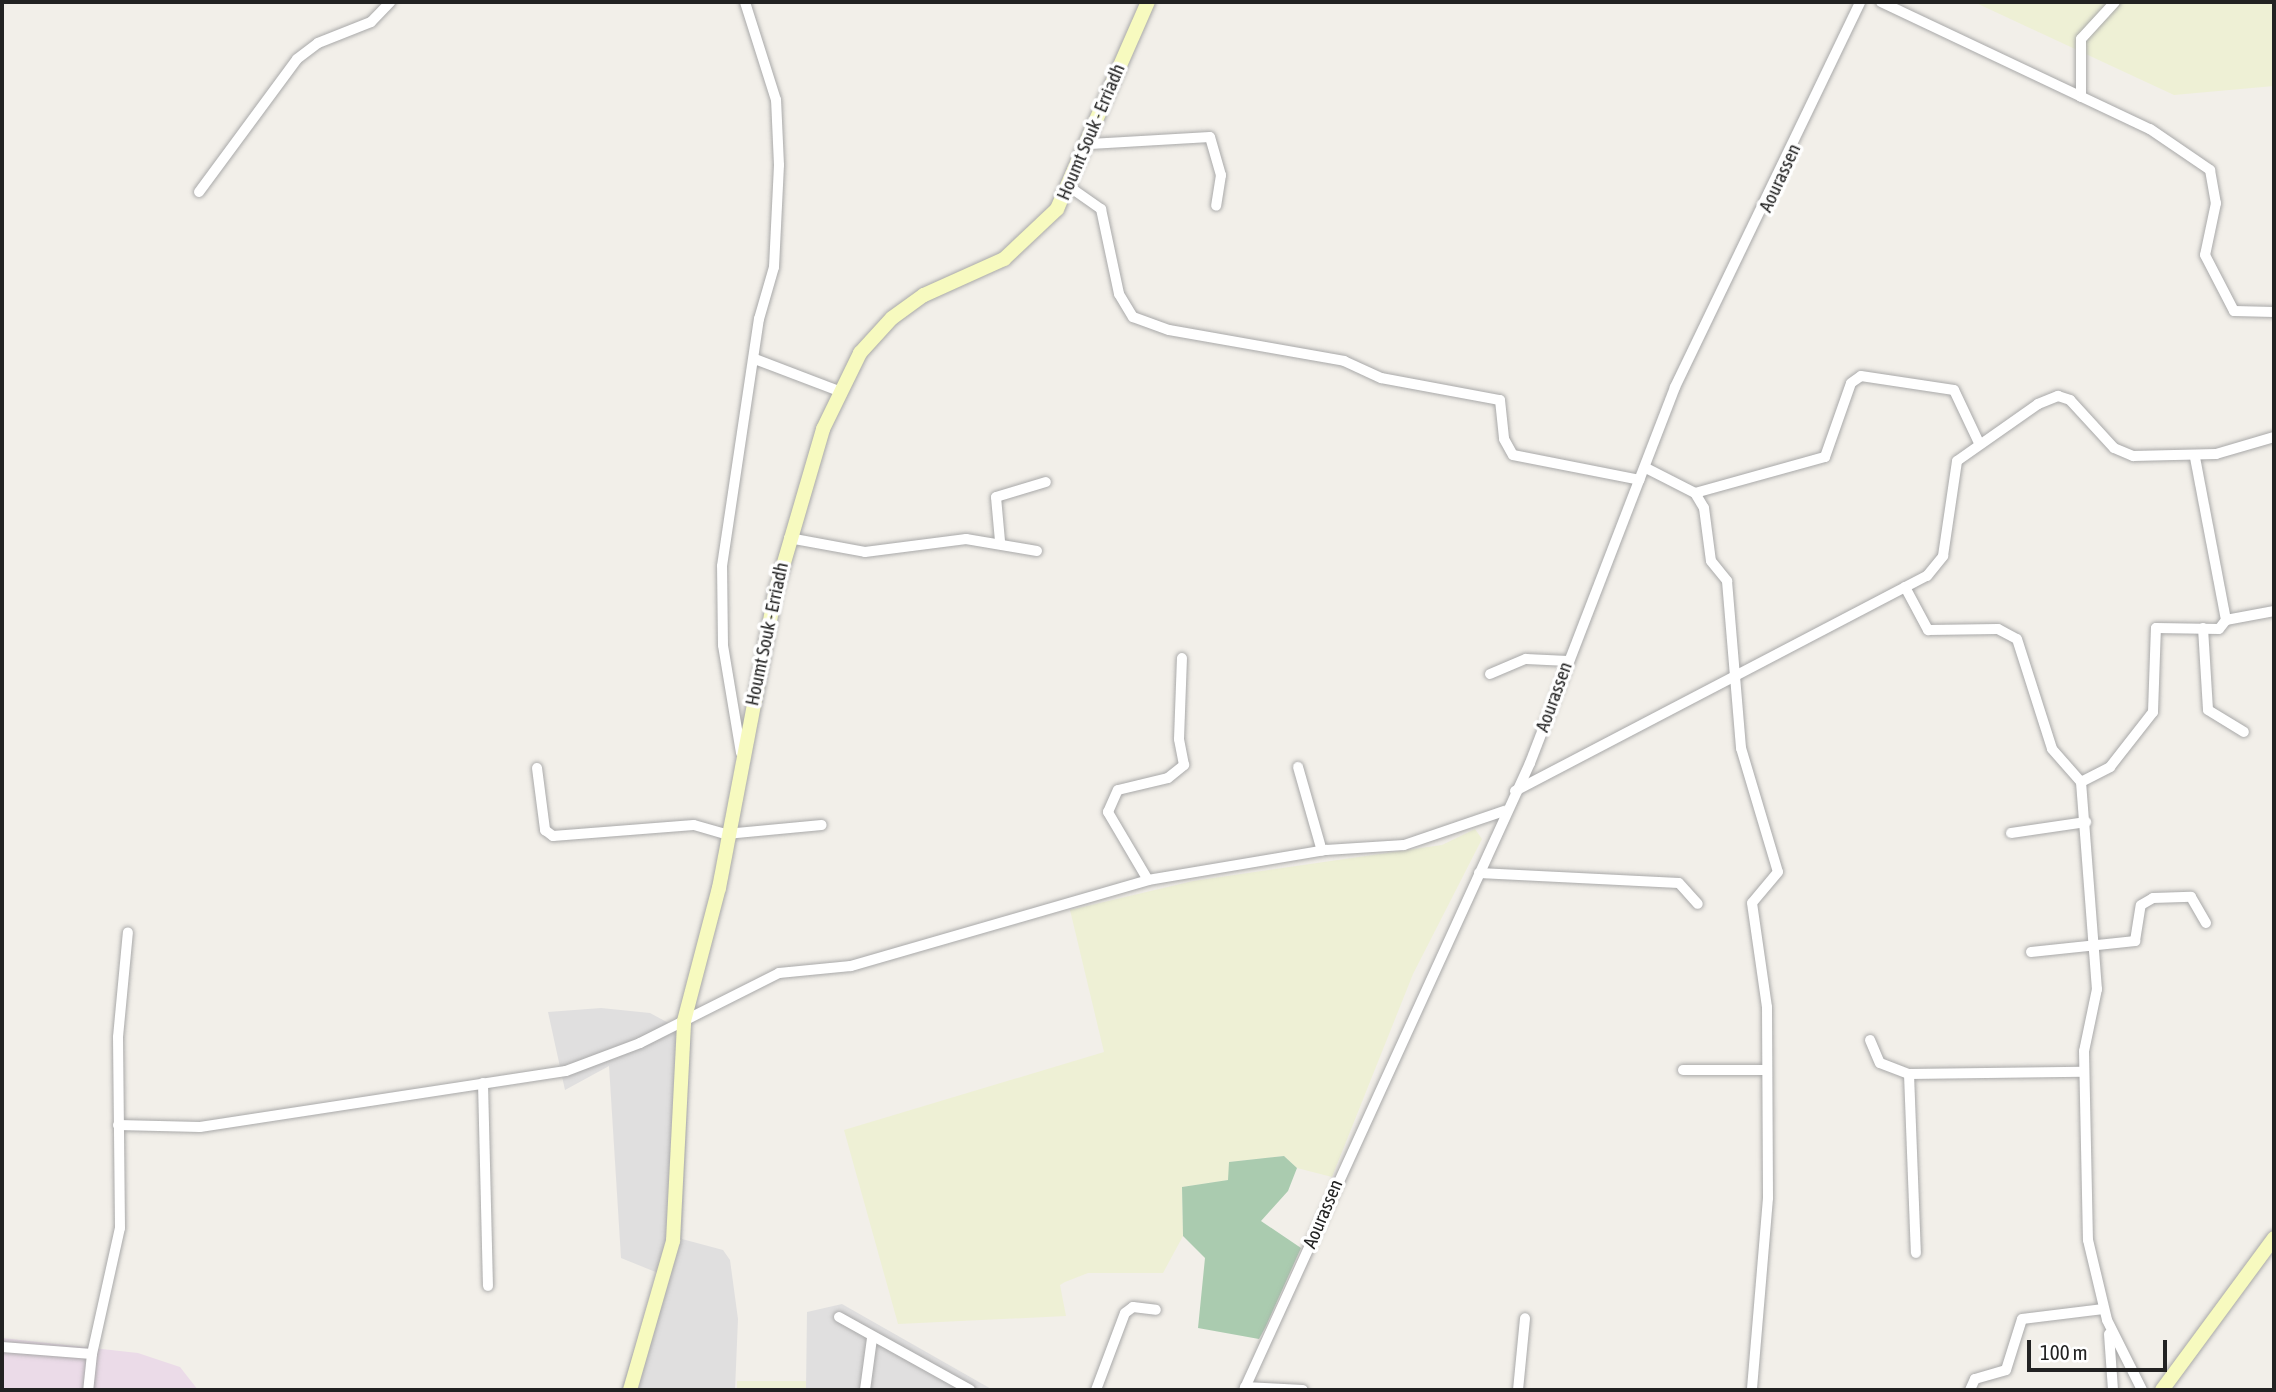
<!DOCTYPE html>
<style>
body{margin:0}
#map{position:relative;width:2276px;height:1392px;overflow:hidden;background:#f2efe9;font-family:"Asap Condensed",sans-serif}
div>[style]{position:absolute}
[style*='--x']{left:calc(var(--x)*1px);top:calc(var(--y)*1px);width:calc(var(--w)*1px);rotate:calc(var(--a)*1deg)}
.residential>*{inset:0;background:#e0dfdf}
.industrial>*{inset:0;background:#ebdbe8}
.farmland>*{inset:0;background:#eef0d5;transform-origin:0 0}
.cemetery>*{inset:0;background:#aacbaf}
.roads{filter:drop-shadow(0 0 2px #a9a9a9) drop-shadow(0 0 2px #a9a9a9)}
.street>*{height:10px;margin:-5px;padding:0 5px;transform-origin:5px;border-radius:5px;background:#fff}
.secondary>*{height:14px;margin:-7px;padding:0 7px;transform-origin:7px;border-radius:7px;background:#f7fabf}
span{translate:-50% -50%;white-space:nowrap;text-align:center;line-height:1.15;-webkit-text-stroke:7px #fff;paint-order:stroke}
.street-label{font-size:19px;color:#222}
.frame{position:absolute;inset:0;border:4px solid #222;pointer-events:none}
.scale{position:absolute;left:2027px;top:1340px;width:140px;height:32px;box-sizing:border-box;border:4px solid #222;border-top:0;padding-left:9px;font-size:21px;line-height:24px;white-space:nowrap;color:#222;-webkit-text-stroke:5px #fff;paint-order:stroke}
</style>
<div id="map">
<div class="residential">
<div style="clip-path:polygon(601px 1008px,650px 1013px,691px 1035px,682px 1239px,723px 1250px,730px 1260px,738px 1319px,735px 1390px,621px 1390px,658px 1273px,621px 1258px,609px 1066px,565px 1090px,548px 1012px)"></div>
<div style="clip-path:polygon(842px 1304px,993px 1390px,806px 1390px,807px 1312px)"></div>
</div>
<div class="industrial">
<div style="clip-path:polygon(2px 1338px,138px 1353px,180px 1367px,198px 1390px,2px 1390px)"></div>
</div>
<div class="farmland">
<div style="clip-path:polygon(1974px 2px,2274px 2px,2274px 86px,2174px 95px)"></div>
<div style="clip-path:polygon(1475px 829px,1482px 839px,1413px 974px,1332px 1177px,1297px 1168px,1284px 1156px,1229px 1162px,1229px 1180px,1182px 1187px,1183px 1236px,1163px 1273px,1088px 1273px,1065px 1282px,1060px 1285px,1066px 1316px,898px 1324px,844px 1130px,1104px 1052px,1070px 910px,1193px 881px,1442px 845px)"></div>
<div style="left:737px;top:1381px;width:69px;height:9px"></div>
</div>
<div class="cemetery">
<div style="clip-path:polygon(1284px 1156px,1297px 1168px,1288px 1191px,1261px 1221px,1301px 1248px,1265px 1328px,1259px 1339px,1198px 1328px,1205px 1258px,1183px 1236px,1182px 1187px,1228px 1180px,1229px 1162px)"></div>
</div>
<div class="roads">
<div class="street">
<div style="--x:1881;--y:2;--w:297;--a:25.3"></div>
<div style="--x:2150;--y:129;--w:73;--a:34.3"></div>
<div style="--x:2210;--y:170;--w:34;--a:80"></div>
<div style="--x:2216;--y:203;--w:53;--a:101.9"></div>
<div style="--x:2205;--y:255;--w:63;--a:62.6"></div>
<div style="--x:2234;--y:311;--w:40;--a:1.4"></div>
<div style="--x:2081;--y:97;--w:58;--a:-90"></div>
<div style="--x:2081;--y:39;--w:50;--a:-47.4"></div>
<div style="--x:1090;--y:144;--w:120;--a:-3.3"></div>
<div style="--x:1210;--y:137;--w:40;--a:74"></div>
<div style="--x:1221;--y:175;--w:31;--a:99"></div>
<div style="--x:1071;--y:188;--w:37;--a:35"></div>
<div style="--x:1101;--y:209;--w:87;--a:78"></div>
<div style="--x:1119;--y:294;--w:27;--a:59"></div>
<div style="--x:1133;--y:317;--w:38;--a:20"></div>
<div style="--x:1169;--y:330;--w:178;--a:10"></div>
<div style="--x:1344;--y:361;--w:41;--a:24.7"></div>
<div style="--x:1381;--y:378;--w:121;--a:10.5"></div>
<div style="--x:1500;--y:400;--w:39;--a:84"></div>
<div style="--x:1504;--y:439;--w:18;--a:61"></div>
<div style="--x:1513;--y:455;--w:129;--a:11.1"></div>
<div style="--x:199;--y:192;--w:165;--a:-53.6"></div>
<div style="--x:297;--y:59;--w:26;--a:-37"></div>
<div style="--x:318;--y:43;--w:57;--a:-21.6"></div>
<div style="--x:371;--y:22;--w:28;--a:-46"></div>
<div style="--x:755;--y:359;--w:90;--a:20.9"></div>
<div style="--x:1646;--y:468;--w:55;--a:27"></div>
<div style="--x:1695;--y:493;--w:17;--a:59"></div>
<div style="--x:1704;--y:508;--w:53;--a:82.5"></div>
<div style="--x:1711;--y:561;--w:26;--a:51"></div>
<div style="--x:1727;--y:581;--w:168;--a:85.2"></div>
<div style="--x:1741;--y:748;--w:129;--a:73.4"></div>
<div style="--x:1778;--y:872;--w:40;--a:130"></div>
<div style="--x:1752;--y:903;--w:105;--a:81.8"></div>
<div style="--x:1767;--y:1007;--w:191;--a:89.7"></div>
<div style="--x:1768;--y:1198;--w:193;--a:94.8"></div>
<div style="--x:1695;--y:493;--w:135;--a:-15.5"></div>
<div style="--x:1825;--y:457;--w:78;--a:-70.6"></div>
<div style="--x:1851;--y:383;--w:12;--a:-35"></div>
<div style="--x:1861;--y:376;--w:94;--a:8.6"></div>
<div style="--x:1954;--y:390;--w:59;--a:64.7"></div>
<div style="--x:789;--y:538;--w:77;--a:10.4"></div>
<div style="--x:865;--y:552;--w:102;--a:-7.3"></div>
<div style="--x:966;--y:539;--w:72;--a:9.6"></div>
<div style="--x:1000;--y:541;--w:44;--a:-95.2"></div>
<div style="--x:996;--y:497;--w:52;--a:-16.7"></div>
<div style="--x:1905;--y:587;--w:49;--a:61.9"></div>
<div style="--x:1928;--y:630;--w:70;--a:-0.8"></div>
<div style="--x:1998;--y:629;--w:21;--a:28"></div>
<div style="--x:2017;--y:639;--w:115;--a:72.3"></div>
<div style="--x:2052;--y:749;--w:44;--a:48.7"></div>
<div style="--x:2081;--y:782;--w:208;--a:85.6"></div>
<div style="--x:2097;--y:989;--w:63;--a:101.8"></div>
<div style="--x:2084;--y:1051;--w:189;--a:88.8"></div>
<div style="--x:2088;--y:1240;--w:82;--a:76.6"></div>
<div style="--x:2107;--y:1320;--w:78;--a:63.4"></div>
<div style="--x:2226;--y:620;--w:49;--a:-10.6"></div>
<div style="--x:2203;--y:628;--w:82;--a:86.5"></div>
<div style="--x:2208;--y:710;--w:42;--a:31.4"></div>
<div style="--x:1490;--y:674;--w:39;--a:-23"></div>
<div style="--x:1526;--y:659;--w:42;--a:2.7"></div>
<div style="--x:741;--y:753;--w:109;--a:-99.5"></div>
<div style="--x:723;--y:645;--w:79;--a:-90.7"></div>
<div style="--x:722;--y:566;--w:250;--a:-81.5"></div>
<div style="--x:759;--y:319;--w:54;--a:-73.9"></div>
<div style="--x:774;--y:267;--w:102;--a:-87.2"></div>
<div style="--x:779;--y:165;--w:65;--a:-92.6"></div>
<div style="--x:776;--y:100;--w:103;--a:-107.6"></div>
<div style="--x:1298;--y:767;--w:87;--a:74.1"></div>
<div style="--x:537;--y:768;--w:63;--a:82.6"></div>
<div style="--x:545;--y:830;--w:10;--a:37"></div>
<div style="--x:553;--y:836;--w:141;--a:-4.5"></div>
<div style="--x:694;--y:825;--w:33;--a:16"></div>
<div style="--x:726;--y:834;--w:96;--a:-5.4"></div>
<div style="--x:2081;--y:782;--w:33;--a:-27"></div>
<div style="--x:2110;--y:767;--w:70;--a:-52"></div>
<div style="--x:2153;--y:712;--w:84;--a:-88"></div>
<div style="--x:2156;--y:628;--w:63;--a:0.9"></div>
<div style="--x:2219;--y:629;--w:11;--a:-52"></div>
<div style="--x:2226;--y:620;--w:166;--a:-100.8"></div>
<div style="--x:1515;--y:791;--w:465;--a:-27.6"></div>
<div style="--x:1927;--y:576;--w:26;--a:-51"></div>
<div style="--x:1943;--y:556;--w:96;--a:-81.6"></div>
<div style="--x:1957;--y:461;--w:99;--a:-35.1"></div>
<div style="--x:2038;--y:404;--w:22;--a:-22"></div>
<div style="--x:2058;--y:396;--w:13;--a:18"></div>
<div style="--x:2070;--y:400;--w:65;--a:47.5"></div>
<div style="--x:2114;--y:448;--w:21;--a:23"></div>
<div style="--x:2133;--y:456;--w:83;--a:-1.4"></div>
<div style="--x:2216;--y:454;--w:60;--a:-16.3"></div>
<div style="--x:2011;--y:833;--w:76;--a:-8.3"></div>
<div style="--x:1479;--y:873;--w:200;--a:2.9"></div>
<div style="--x:1679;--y:883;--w:28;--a:48"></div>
<div style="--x:1148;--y:880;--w:79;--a:-120.5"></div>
<div style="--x:1108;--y:812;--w:24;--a:-66"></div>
<div style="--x:1118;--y:790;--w:51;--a:-13.5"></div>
<div style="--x:1168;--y:778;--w:21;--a:-39"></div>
<div style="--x:1184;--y:765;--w:26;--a:-101"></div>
<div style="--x:1179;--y:739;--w:81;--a:-87.9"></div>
<div style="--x:2031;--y:952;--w:105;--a:-6"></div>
<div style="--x:2135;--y:941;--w:36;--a:-81"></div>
<div style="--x:2141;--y:905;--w:14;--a:-30"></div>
<div style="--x:2153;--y:898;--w:38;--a:-2"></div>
<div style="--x:2191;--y:897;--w:30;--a:60"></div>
<div style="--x:1870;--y:1040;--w:25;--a:67"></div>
<div style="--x:1880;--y:1063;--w:31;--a:21"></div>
<div style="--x:1909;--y:1074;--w:174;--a:-0.7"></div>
<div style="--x:1683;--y:1070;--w:81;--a:0"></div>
<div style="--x:1909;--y:1074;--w:179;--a:87.8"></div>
<div style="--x:483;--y:1083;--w:203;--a:88.6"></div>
<div style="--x:118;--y:1125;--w:82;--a:1.4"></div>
<div style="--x:200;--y:1127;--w:370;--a:-8.7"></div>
<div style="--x:566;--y:1071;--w:79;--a:-20.7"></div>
<div style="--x:640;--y:1043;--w:156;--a:-26.7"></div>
<div style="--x:779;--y:973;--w:72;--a:-5.6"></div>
<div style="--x:851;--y:966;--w:309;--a:-16.1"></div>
<div style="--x:1148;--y:880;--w:181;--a:-9.6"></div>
<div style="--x:1326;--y:850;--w:78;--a:-3.7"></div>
<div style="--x:1404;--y:845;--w:106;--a:-18.8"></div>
<div style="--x:839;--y:1317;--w:150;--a:29.1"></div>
<div style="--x:2109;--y:1334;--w:56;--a:85.9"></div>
<div style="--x:2;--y:1347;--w:90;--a:4.4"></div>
<div style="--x:92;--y:1354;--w:36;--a:96"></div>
<div style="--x:92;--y:1354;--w:129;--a:-77.5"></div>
<div style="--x:120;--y:1228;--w:191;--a:-90.6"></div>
<div style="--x:118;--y:1037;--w:105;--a:-84.6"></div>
<div style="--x:1245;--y:1387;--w:58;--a:3"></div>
<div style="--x:865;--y:1390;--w:52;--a:-82.3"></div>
<div style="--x:1096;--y:1390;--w:82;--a:-69.4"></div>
<div style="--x:1125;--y:1313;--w:10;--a:-37"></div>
<div style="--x:1133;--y:1307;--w:23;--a:7"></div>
<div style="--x:1244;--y:1390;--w:689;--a:-65.48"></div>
<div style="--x:1530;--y:763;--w:403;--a:-68.9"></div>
<div style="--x:1675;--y:387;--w:427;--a:-64.3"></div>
<div style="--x:1518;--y:1390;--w:72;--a:-84.4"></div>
<div style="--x:1970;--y:1390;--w:12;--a:-66"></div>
<div style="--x:1975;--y:1379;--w:32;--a:-16"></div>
<div style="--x:2006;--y:1370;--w:53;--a:-72.6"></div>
<div style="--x:2022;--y:1319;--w:82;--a:-7"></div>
</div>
<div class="secondary">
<div style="--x:630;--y:1390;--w:155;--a:-73.9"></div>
<div style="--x:673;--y:1241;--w:220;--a:-87.1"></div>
<div style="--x:684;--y:1021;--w:138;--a:-75.3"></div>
<div style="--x:719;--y:888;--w:303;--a:-79.2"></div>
<div style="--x:776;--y:590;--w:168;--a:-73.7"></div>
<div style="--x:823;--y:429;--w:85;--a:-64"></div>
<div style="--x:860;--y:353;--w:47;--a:-47.6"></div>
<div style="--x:892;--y:318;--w:39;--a:-36"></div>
<div style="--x:924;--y:295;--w:88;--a:-24.2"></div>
<div style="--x:1004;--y:259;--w:73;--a:-43.3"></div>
<div style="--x:1057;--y:209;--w:226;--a:-66.3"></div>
<div style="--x:2162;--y:1390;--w:189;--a:-53.6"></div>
</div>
</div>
<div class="street-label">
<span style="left:1091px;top:132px;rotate:-67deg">Houmt Souk - Erriadh</span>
<span style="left:1780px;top:178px;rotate:-65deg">Aourassen</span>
<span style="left:767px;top:634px;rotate:-78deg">Houmt Souk - Erriadh</span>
<span style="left:1554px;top:697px;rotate:-70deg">Aourassen</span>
<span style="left:1323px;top:1214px;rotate:-67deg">Aourassen</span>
</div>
<div class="frame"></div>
<div class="scale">100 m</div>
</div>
